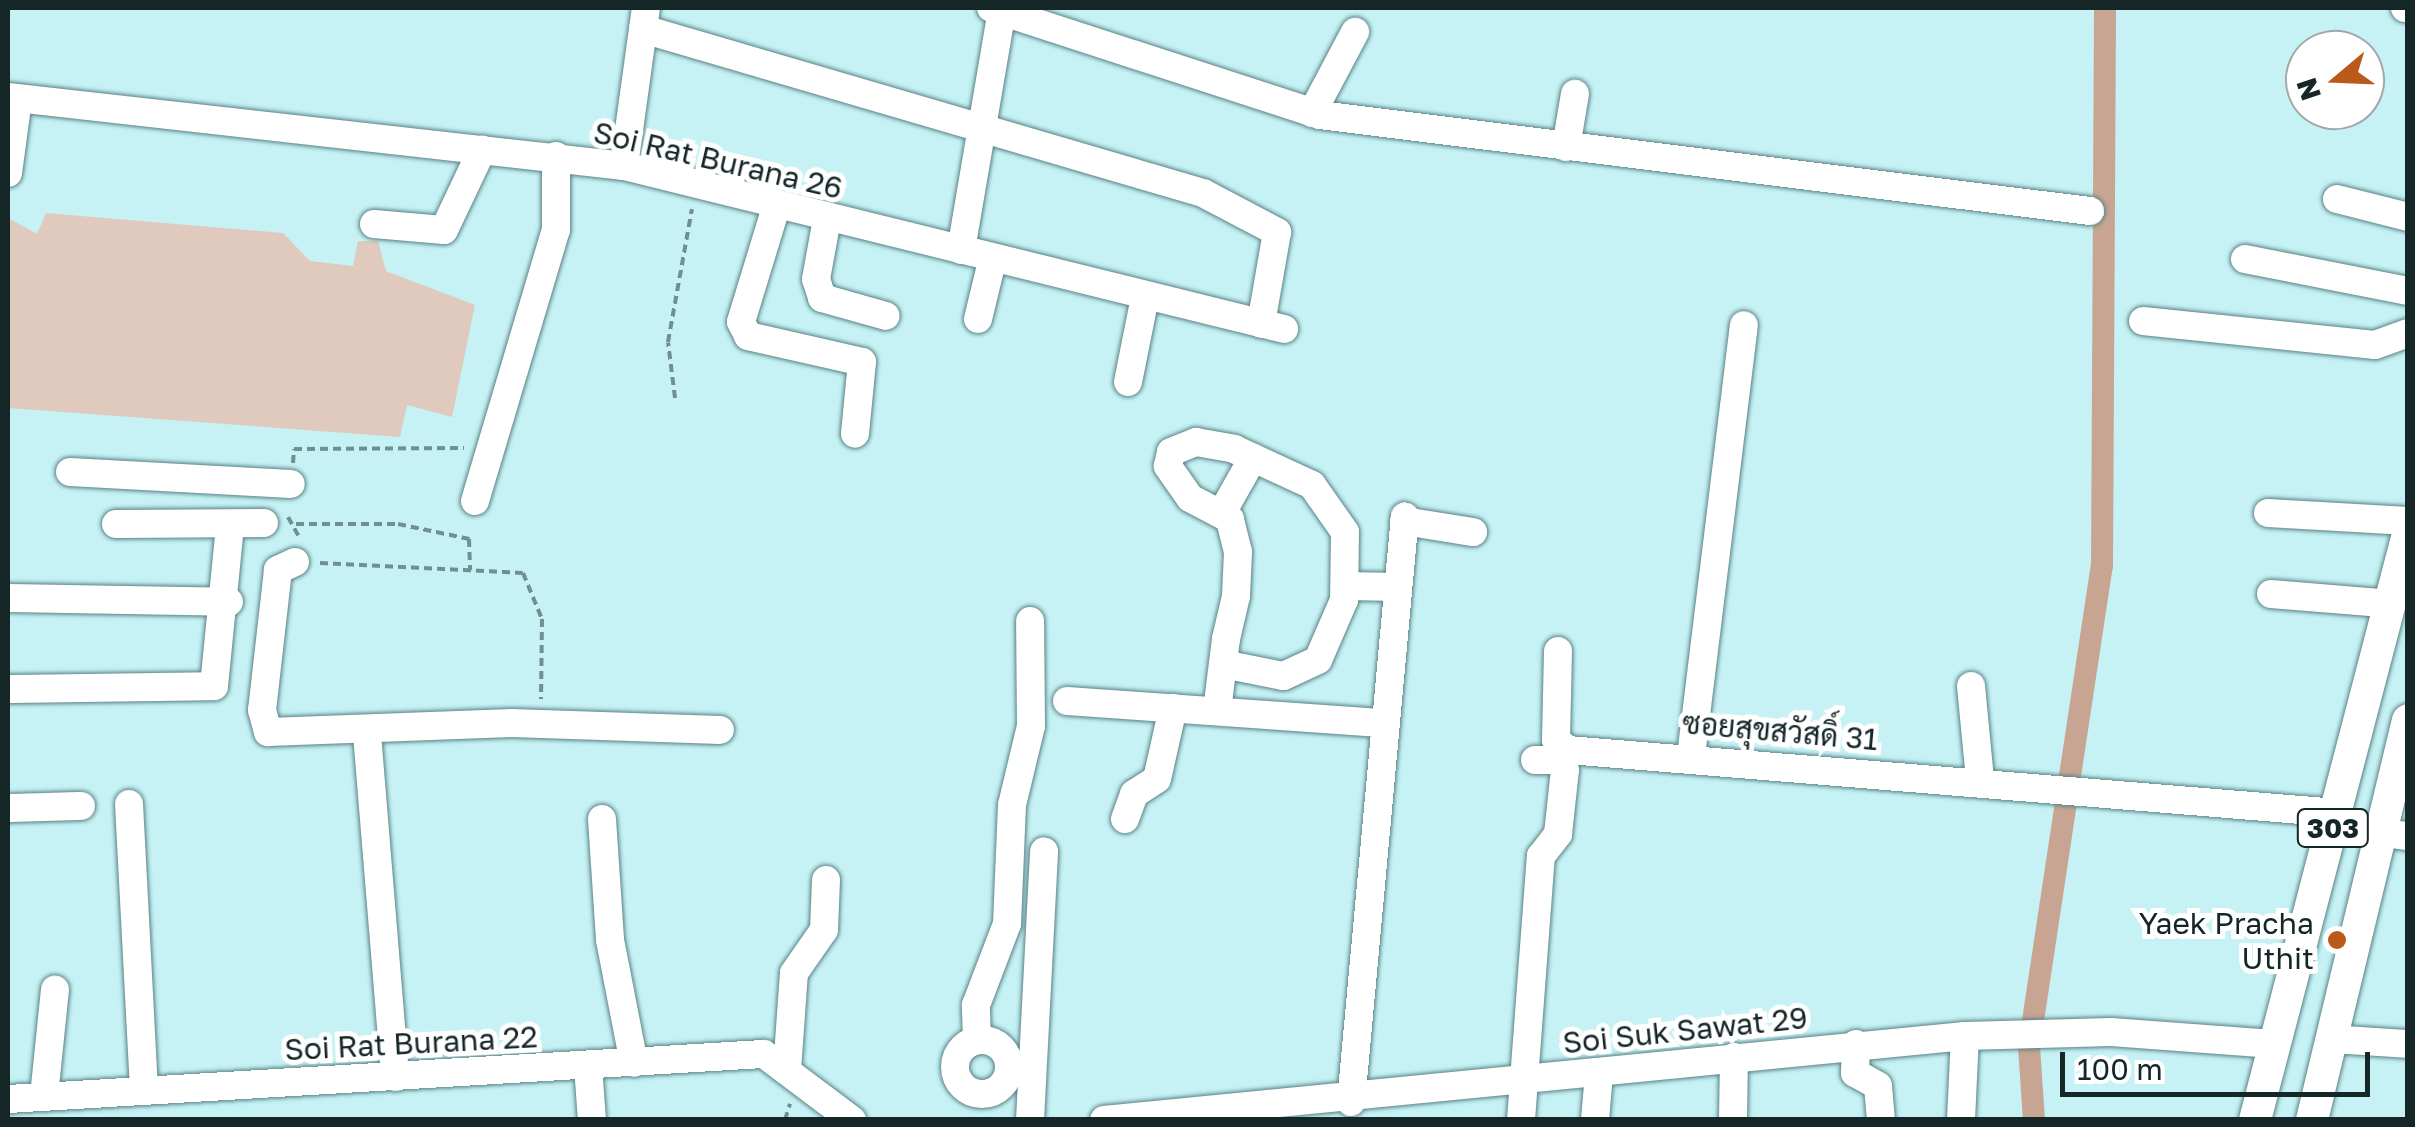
<!DOCTYPE html>
<meta charset="utf-8">
<style>
body{margin:0}
#map{position:relative;width:2415px;height:1127px;overflow:hidden;background:#c6f2f5;font-family:"Golos Text",Sarabun,sans-serif}
div>[style]{position:absolute}
[style*='--x']{left:calc(var(--x)*1px);top:calc(var(--y)*1px);width:calc(var(--w)*1px);rotate:calc(var(--a)*1deg)}
.green>*{inset:0;background:#e0cabe}
.canal>*{height:22px;margin:-11px;padding:0 11px;transform-origin:11px;border-radius:11px;background:#c8a593}
.path>*{height:4px;margin-top:-2px;transform-origin:0;background:repeating-linear-gradient(90deg,#708f91 0 8px,transparent 0 13px)}
.roads{filter:drop-shadow(0 0 2px #598285) drop-shadow(0 0 2px #598285)}
.minor>*{height:28px;margin:-14px;padding:0 14px;transform-origin:14px;border-radius:14px;background:#fff}
.minor>.ring{margin:-14px;padding:0;box-sizing:content-box;background:none;border:28px solid #fff;border-radius:50%}
.major>*{height:32px;margin:-16px;padding:0 16px;transform-origin:16px;border-radius:16px;background:#fff}
.dots>*{width:28px;height:28px;translate:-50% -50%;box-sizing:border-box;border:5px solid #fff;border-radius:50%}
span{translate:-50% -50%;white-space:nowrap;text-align:center;line-height:1.15;-webkit-text-stroke:10px #fff;paint-order:stroke}
.shield-label span{padding:2px 8px;background:#fff;border:2px solid;border-radius:8px;-webkit-text-stroke-width:0}
.shield-label{font-size:28px;color:#152627;font-weight:700}
.street-label{font-size:30px;color:#152627}
.poi-label{font-size:30px;color:#152627}
.right{translate:-100% -50%;text-align:right}
.frame{position:absolute;inset:0;border:10px solid #152627;pointer-events:none}
.north{position:absolute;left:2285px;top:30px;width:100px;height:100px;box-sizing:border-box;background:#fff;border:2px solid #a1a8a9;border-radius:50%;rotate:251deg;font-size:28px;font-weight:700;line-height:40px;text-align:center;color:#152627}
.north::after{content:'';display:block;margin:auto;width:35px;height:45px;background:#ba591a;clip-path:polygon(50% 0,100% 100%,50% 72%,0 100%)}
.scale{position:absolute;left:2060px;top:1052px;width:310px;height:45px;box-sizing:border-box;border:5px solid #152627;border-top:0;padding-left:12px;font-size:30px;line-height:35px;white-space:nowrap;color:#152627;-webkit-text-stroke:8px #fff;paint-order:stroke}
</style>
<div id="map">
<div class="green">
<div style="clip-path:polygon(46px 213px,283px 233px,310px 261px,353px 266px,358px 241px,378px 241px,386px 271px,475px 305px,452px 417px,407px 405px,400px 437px,8px 408px,8px 218px,37px 234px)"></div>
</div>
<div class="canal">
<div style="--x:2034;--y:1120;--w:73;--a:-93.9"></div>
<div style="--x:2029;--y:1047;--w:487;--a:-81.4"></div>
<div style="--x:2102;--y:566;--w:558;--a:-89.69"></div>
</div>
<div class="path">
<div style="--x:675;--y:398;--w:56;--a:-97.1"></div>
<div style="--x:668;--y:342;--w:135;--a:-79.8"></div>
<div style="--x:293;--y:463;--w:14;--a:-86"></div>
<div style="--x:294;--y:449;--w:170;--a:-0.3"></div>
<div style="--x:288;--y:517;--w:23;--a:61"></div>
<div style="--x:296;--y:524;--w:102;--a:0"></div>
<div style="--x:398;--y:524;--w:73;--a:11.9"></div>
<div style="--x:469;--y:539;--w:31;--a:88"></div>
<div style="--x:320;--y:563;--w:203;--a:2.8"></div>
<div style="--x:523;--y:573;--w:50;--a:67.6"></div>
<div style="--x:542;--y:619;--w:80;--a:90.7"></div>
<div style="--x:785;--y:1120;--w:17;--a:-73"></div>
</div>
<div class="roads">
<div class="minor">
<div style="--x:991;--y:8;--w:346;--a:18"></div>
<div style="--x:1320;--y:115;--w:776;--a:7.11"></div>
<div style="--x:2405;--y:8;--w:3;--a:0"></div>
<div style="--x:643;--y:29;--w:584;--a:16.32"></div>
<div style="--x:1203;--y:193;--w:84;--a:27.8"></div>
<div style="--x:1277;--y:232;--w:93;--a:99.9"></div>
<div style="--x:8;--y:97;--w:620;--a:6.39"></div>
<div style="--x:624;--y:166;--w:680;--a:13.87"></div>
<div style="--x:1312;--y:113;--w:92;--a:-62"></div>
<div style="--x:1566;--y:147;--w:54;--a:-80.4"></div>
<div style="--x:624;--y:166;--w:160;--a:-82.1"></div>
<div style="--x:8;--y:173;--w:75;--a:-82.3"></div>
<div style="--x:2337;--y:199;--w:73;--a:14.2"></div>
<div style="--x:777;--y:204;--w:123;--a:107"></div>
<div style="--x:741;--y:322;--w:16;--a:63"></div>
<div style="--x:748;--y:336;--w:117;--a:12.8"></div>
<div style="--x:862;--y:362;--w:72;--a:95.6"></div>
<div style="--x:827;--y:219;--w:61;--a:100.4"></div>
<div style="--x:816;--y:279;--w:20;--a:72"></div>
<div style="--x:822;--y:298;--w:66;--a:15.7"></div>
<div style="--x:374;--y:224;--w:70;--a:4.9"></div>
<div style="--x:444;--y:230;--w:89;--a:-64.6"></div>
<div style="--x:961;--y:250;--w:242;--a:-80.3"></div>
<div style="--x:2245;--y:259;--w:166;--a:11.1"></div>
<div style="--x:978;--y:319;--w:60;--a:-76.4"></div>
<div style="--x:2143;--y:321;--w:233;--a:5.9"></div>
<div style="--x:2375;--y:345;--w:35;--a:-20"></div>
<div style="--x:1128;--y:382;--w:87;--a:-78.7"></div>
<div style="--x:70;--y:472;--w:221;--a:3.1"></div>
<div style="--x:475;--y:501;--w:283;--a:-73.4"></div>
<div style="--x:556;--y:230;--w:74;--a:-90"></div>
<div style="--x:1223;--y:511;--w:61;--a:-60.5"></div>
<div style="--x:2268;--y:513;--w:140;--a:3.3"></div>
<div style="--x:1404;--y:521;--w:70;--a:9.1"></div>
<div style="--x:116;--y:524;--w:148;--a:-0.4"></div>
<div style="--x:295;--y:562;--w:19;--a:155"></div>
<div style="--x:278;--y:570;--w:141;--a:96.5"></div>
<div style="--x:262;--y:710;--w:23;--a:75"></div>
<div style="--x:268;--y:732;--w:244;--a:-2.1"></div>
<div style="--x:512;--y:723;--w:208;--a:1.9"></div>
<div style="--x:1345;--y:586;--w:53;--a:1.1"></div>
<div style="--x:2271;--y:594;--w:121;--a:4.7"></div>
<div style="--x:8;--y:598;--w:221;--a:1"></div>
<div style="--x:1558;--y:651;--w:89;--a:91.3"></div>
<div style="--x:1556;--y:740;--w:16;--a:40"></div>
<div style="--x:1568;--y:750;--w:772;--a:4.68"></div>
<div style="--x:1971;--y:686;--w:94;--a:84.5"></div>
<div style="--x:8;--y:689;--w:206;--a:-0.8"></div>
<div style="--x:214;--y:686;--w:162;--a:-84.3"></div>
<div style="--x:1067;--y:701;--w:318;--a:4"></div>
<div style="--x:1217;--y:711;--w:73;--a:-82.9"></div>
<div style="--x:1226;--y:639;--w:44;--a:-76.9"></div>
<div style="--x:1236;--y:596;--w:44;--a:-87.4"></div>
<div style="--x:1238;--y:552;--w:34;--a:-104"></div>
<div style="--x:1230;--y:519;--w:45;--a:-152.3"></div>
<div style="--x:1190;--y:498;--w:39;--a:-125"></div>
<div style="--x:1168;--y:466;--w:14;--a:-78"></div>
<div style="--x:1171;--y:452;--w:27;--a:-22"></div>
<div style="--x:1196;--y:442;--w:39;--a:10"></div>
<div style="--x:1234;--y:449;--w:86;--a:24.8"></div>
<div style="--x:1312;--y:485;--w:57;--a:54.9"></div>
<div style="--x:1345;--y:532;--w:68;--a:90.8"></div>
<div style="--x:1344;--y:600;--w:65;--a:113.4"></div>
<div style="--x:1318;--y:660;--w:38;--a:155"></div>
<div style="--x:1283;--y:676;--w:61;--a:-168.7"></div>
<div style="--x:367;--y:734;--w:344;--a:85.3"></div>
<div style="--x:1691;--y:756;--w:434;--a:-83"></div>
<div style="--x:129;--y:804;--w:287;--a:87"></div>
<div style="--x:8;--y:808;--w:73;--a:-1.6"></div>
<div style="--x:602;--y:819;--w:121;--a:86.2"></div>
<div style="--x:610;--y:940;--w:125;--a:79"></div>
<div style="--x:1125;--y:819;--w:27;--a:-70"></div>
<div style="--x:1134;--y:794;--w:27;--a:-33"></div>
<div style="--x:1157;--y:779;--w:73;--a:-77.3"></div>
<div style="--x:2378;--y:832;--w:30;--a:8"></div>
<div style="--x:2331;--y:1039;--w:77;--a:3.7"></div>
<div class="ring" style="left:955px;top:1040px;width:26px;height:26px"></div>
<div style="--x:977;--y:1040;--w:35;--a:-92"></div>
<div style="--x:976;--y:1005;--w:87;--a:-69.1"></div>
<div style="--x:1007;--y:924;--w:119;--a:-87.6"></div>
<div style="--x:1012;--y:805;--w:81;--a:-76.5"></div>
<div style="--x:1031;--y:726;--w:105;--a:-90.5"></div>
<div style="--x:1856;--y:1044;--w:29;--a:92"></div>
<div style="--x:1855;--y:1073;--w:26;--a:29"></div>
<div style="--x:1878;--y:1086;--w:34;--a:85"></div>
<div style="--x:588;--y:1066;--w:54;--a:85.8"></div>
<div style="--x:787;--y:1070;--w:97;--a:-85.9"></div>
<div style="--x:794;--y:973;--w:52;--a:-55.1"></div>
<div style="--x:824;--y:930;--w:50;--a:-87.7"></div>
<div style="--x:44;--y:1096;--w:107;--a:-84.1"></div>
<div style="--x:8;--y:1099;--w:757;--a:-3.41"></div>
<div style="--x:764;--y:1054;--w:110;--a:36.9"></div>
<div style="--x:1351;--y:1102;--w:588;--a:-84.74"></div>
<div style="--x:1030;--y:1120;--w:269;--a:-87"></div>
<div style="--x:1104;--y:1120;--w:865;--a:-5.57"></div>
<div style="--x:1965;--y:1036;--w:146;--a:-1.6"></div>
<div style="--x:2111;--y:1032;--w:163;--a:4.2"></div>
<div style="--x:1521;--y:1120;--w:265;--a:-85.7"></div>
<div style="--x:1541;--y:856;--w:28;--a:-52"></div>
<div style="--x:1558;--y:834;--w:64;--a:-83.8"></div>
<div style="--x:1565;--y:770;--w:12;--a:-125"></div>
<div style="--x:1558;--y:760;--w:23;--a:180"></div>
<div style="--x:1595;--y:1120;--w:47;--a:-85.1"></div>
<div style="--x:1733;--y:1120;--w:63;--a:-89.1"></div>
<div style="--x:1961;--y:1120;--w:84;--a:-87.3"></div>
</div>
<div class="major">
<div style="--x:2255;--y:1120;--w:606;--a:-75.37"></div>
<div style="--x:2312;--y:1120;--w:411;--a:-76.5"></div>
</div>
</div>
<div class="dots">
<div style="left:2337px;top:940px;background:#ba591a"></div>
</div>
<div class="shield-label">
<span style="left:2333px;top:828px">303</span>
</div>
<div class="street-label">
<span style="left:718px;top:160px;rotate:13deg">Soi Rat Burana 26</span>
<span style="left:1780px;top:731px;rotate:5deg">ซอยสุขสวัสดิ์ 31</span>
<span style="left:1685px;top:1030px;rotate:-6deg">Soi Suk Sawat 29</span>
<span style="left:411px;top:1043px;rotate:-3deg">Soi Rat Burana 22</span>
</div>
<div class="poi-label">
<span class="right" style="left:2314px;top:940px">Yaek Pracha<br>Uthit</span>
</div>
<div class="frame"></div>
<div class="north">N</div>
<div class="scale">100 m</div>
</div>
